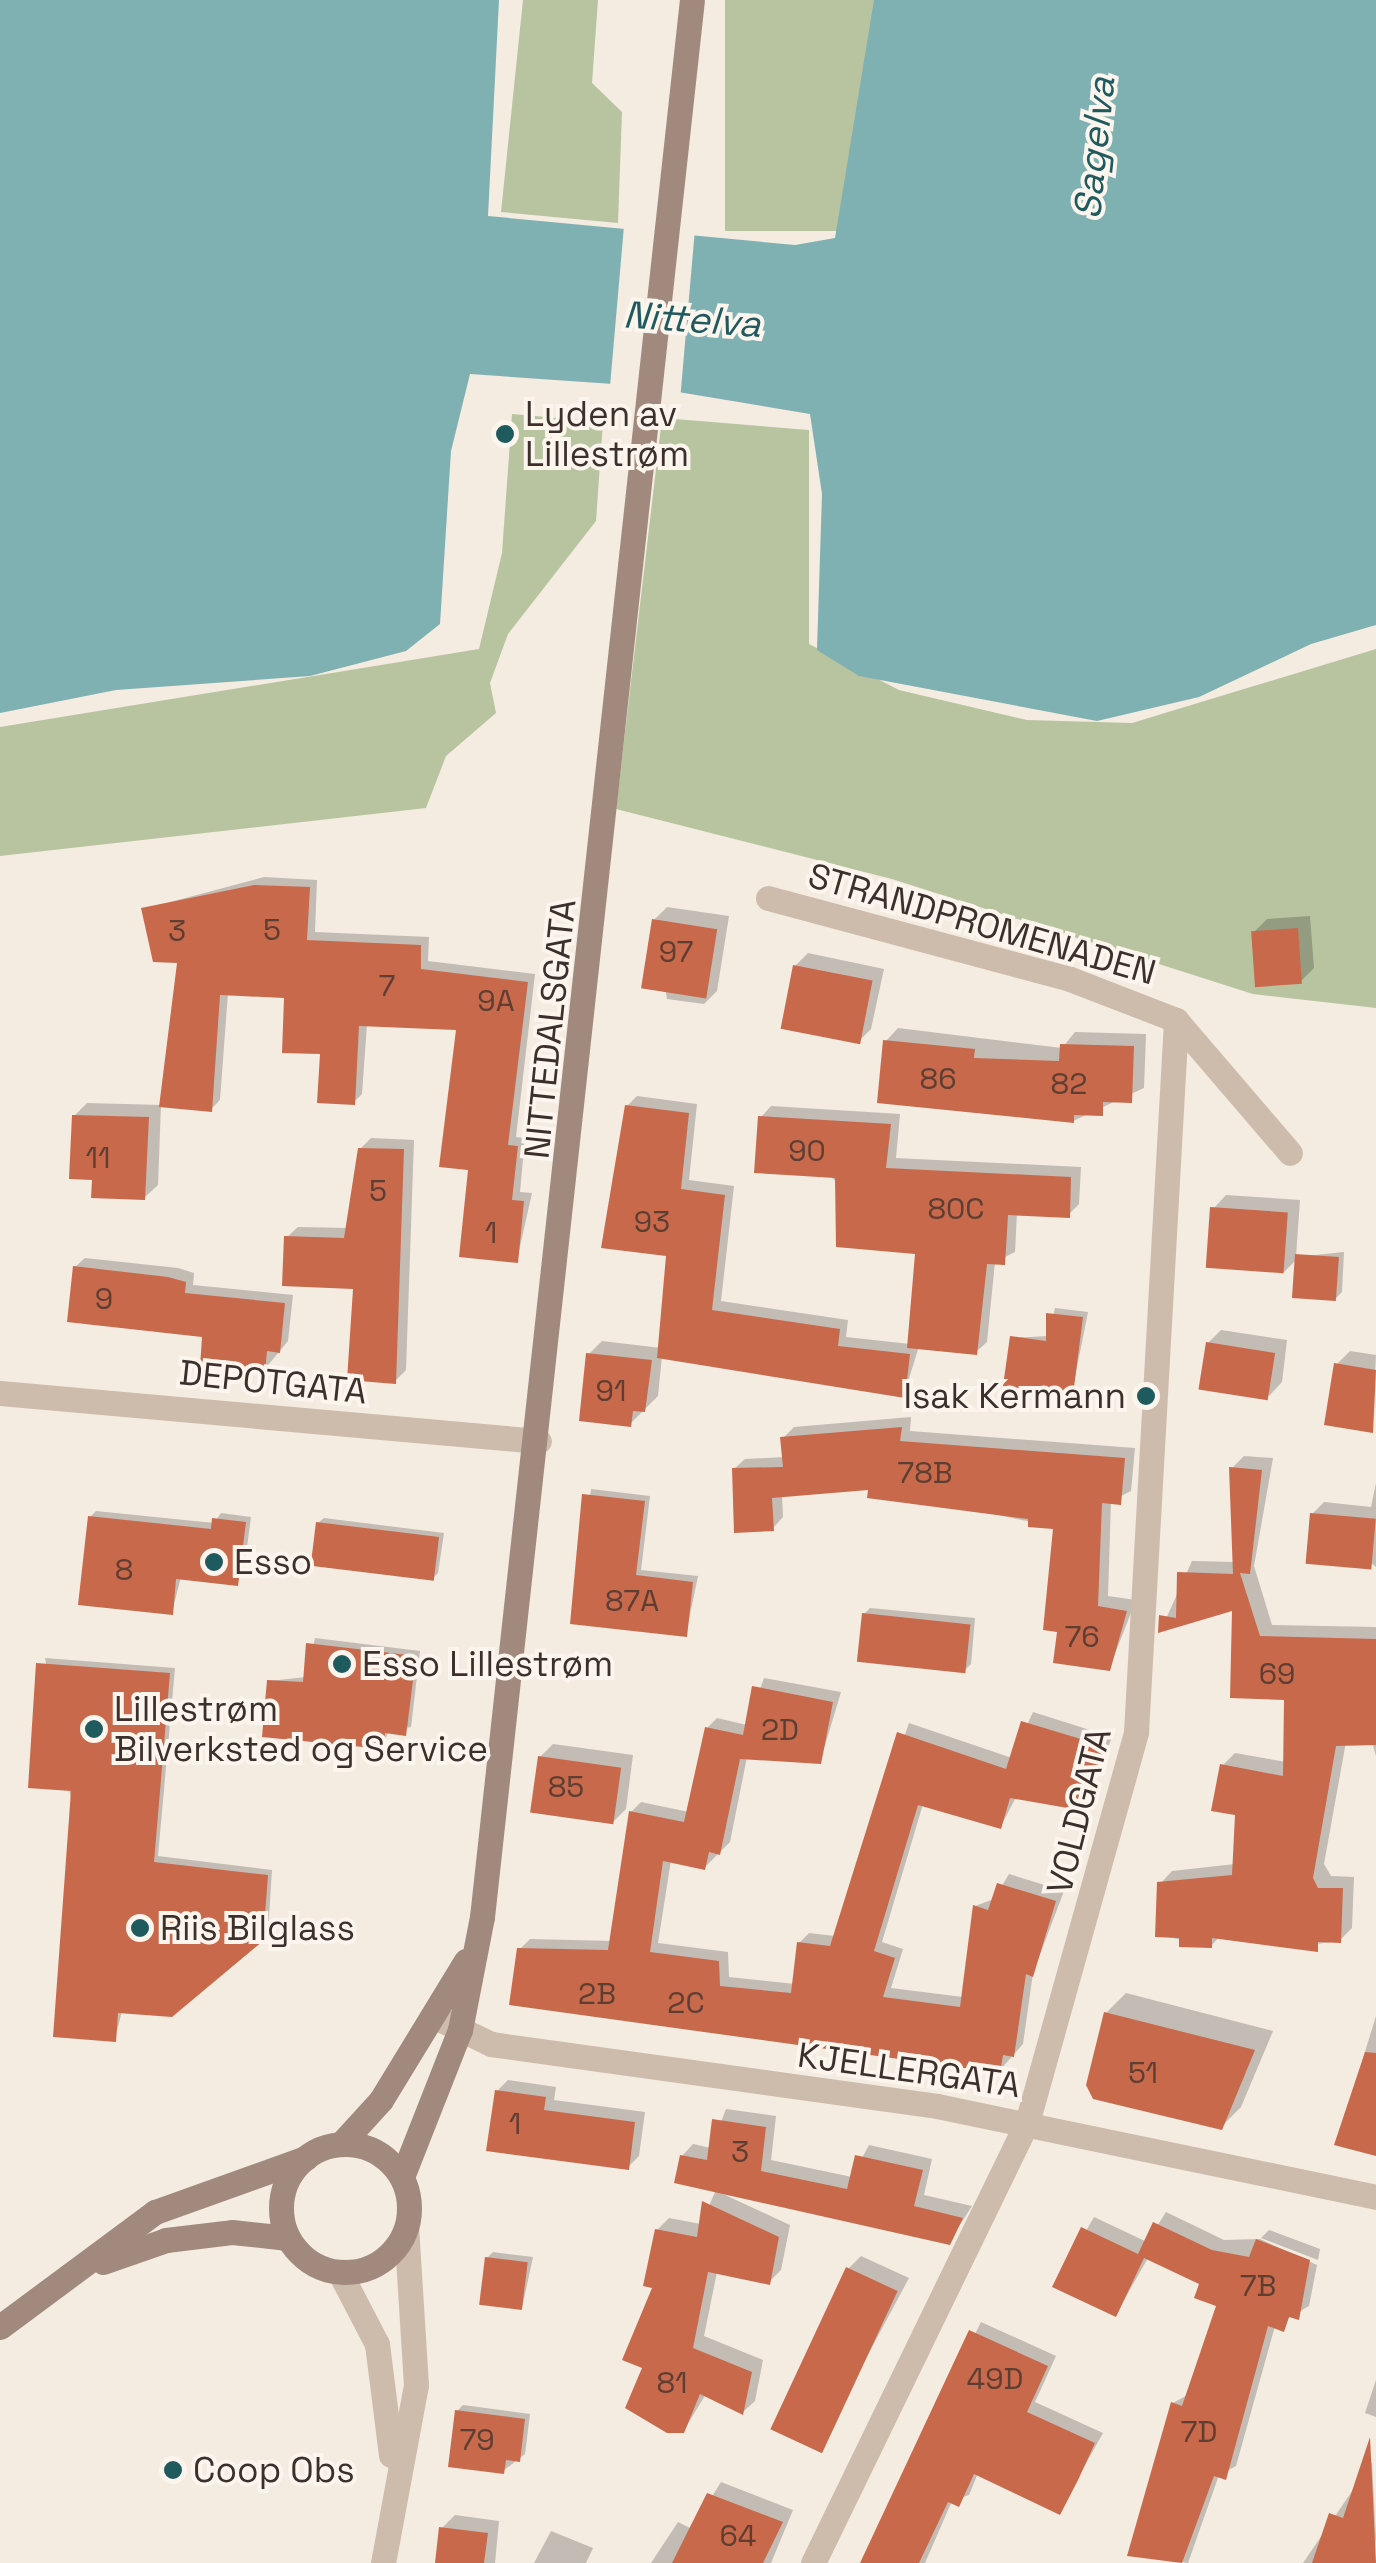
<!DOCTYPE html>
<meta charset="utf-8">
<style>
body{margin:0}
#map{position:relative;width:1376px;height:2563px;overflow:hidden;background:#f4ebe1;font-family:"Space Grotesk",sans-serif}
div>[style]{position:absolute}
[style*='--x']{left:calc(var(--x)*1px);top:calc(var(--y)*1px);width:calc(var(--w)*1px);rotate:calc(var(--a)*1deg)}
.green>*{inset:0;background:#b8c4a0;transform-origin:0 0}
.water>*{inset:0;background:#7fb0b2}
.pier>*{inset:0;background:#f4ebe1;transform-origin:0 0}
.shadow>*{inset:0;background:#0003}
.building>*{inset:0;background:#c8694b;transform-origin:0 0}
.minor>*{height:25px;margin:-12.5px;padding:0 12.5px;transform-origin:12.5px;border-radius:12.5px;background:#cdbbac}
.tertiary>*{height:25px;margin:-12.5px;padding:0 12.5px;transform-origin:12.5px;border-radius:12.5px;background:#cdbbac}
.secondary>*{height:25px;margin:-12.5px;padding:0 12.5px;transform-origin:12.5px;border-radius:12.5px;background:#a18a7d}
.secondary>.ring{margin:-12.5px;padding:0;box-sizing:content-box;background:none;border:25px solid #a18a7d;border-radius:50%}
.dots>*{width:28px;height:28px;translate:-50% -50%;box-sizing:border-box;border:5px solid #fbf5ee;border-radius:50%}
span{translate:-50% -50%;white-space:nowrap;text-align:center;line-height:1.15;-webkit-text-stroke:8px #fbf5ee;paint-order:stroke}
.number-label{font-size:30px;color:#5e3e33}
.number-label span{-webkit-text-stroke-width:0}
.poi-label{font-size:35px;color:#3b302b}
.left{translate:0 -50%;text-align:left}
.right{translate:-100% -50%;text-align:right}
.street-label{font-size:35px;color:#3b302b}
.water-label{font-size:38px;color:#1f5a5e;font-style:italic}
</style>
<div id="map">
<div class="green">
<div style="clip-path:polygon(523px 0,598px 0,592px 83px,622px 112px,618px 223px,501px 212px)"></div>
<div style="left:725px;top:0;width:156px;height:231px"></div>
<div style="clip-path:polygon(512px 414px,603px 422px,596px 521px,508px 634px,490px 683px,496px 713px,446px 756px,426px 808px,0 856px,0 727px,479px 649px,502px 553px)"></div>
<div style="clip-path:polygon(662px 418px,809px 430px,809px 644px,899px 690px,1027px 720px,1132px 723px,1376px 649px,1376px 1008px,1253px 994px,892px 879px,616px 809px)"></div>
</div>
<div class="water">
<div style="clip-path:polygon(0 0,499px 0,488px 216px,795px 245px,835px 238px,874px 0,1376px 0,1376px 625px,1311px 644px,1199px 697px,1097px 721px,859px 676px,817px 650px,822px 494px,810px 414px,642px 386px,470px 374px,451px 451px,440px 624px,406px 651px,310px 676px,116px 690px,0 713px)"></div>
</div>
<div class="pier">
<div style="left:624px;top:226px;width:71px;height:163px;rotate:5deg"></div>
</div>
<div class="shadow">
<div style="clip-path:polygon(264px 877px,317px 880px,315px 932px,429px 937px,428px 961px,535px 974px,516px 1137px,525px 1138px,520px 1192px,532px 1193px,517px 1260px,471px 1167px,458px 1028px,367px 1024px,362px 1094px,354px 1102px,287px 996px,228px 993px,220px 1100px,211px 1109px,161px 1105px,158px 1185px,144px 1198px,74px 1116px,87px 1103px,162px 1105px,180px 961px,144px 909px)"></div>
<div style="clip-path:polygon(667px 907px,729px 916px,717px 991px,704px 1004px,667px 999px,654px 920px)"></div>
<div style="clip-path:polygon(1310px 916px,1314px 968px,1301px 981px,1254px 932px,1267px 919px)"></div>
<div style="clip-path:polygon(808px 953px,884px 969px,871px 1029px,858px 1042px,795px 966px)"></div>
<div style="clip-path:polygon(898px 1028px,1062px 1048px,1075px 1032px,1146px 1034px,1144px 1088px,1073px 1121px,886px 1041px)"></div>
<div style="clip-path:polygon(637px 1096px,697px 1104px,689px 1180px,734px 1186px,721px 1301px,848px 1320px,846px 1337px,910px 1344px,918px 1252px,761px 1117px,771px 1106px,900px 1114px,896px 1158px,1081px 1167px,1079px 1204px,1068px 1215px,1017px 1213px,1015px 1252px,995px 1262px,987px 1342px,976px 1352px,919px 1346px,904px 1395px,662px 1356px,658px 1396px,630px 1424px,589px 1354px,602px 1341px,661px 1348px,669px 1254px,627px 1106px)"></div>
<div style="clip-path:polygon(371px 1138px,414px 1140px,406px 1370px,395px 1381px,356px 1287px,287px 1237px,298px 1227px,348px 1228px,360px 1149px)"></div>
<div style="clip-path:polygon(1226px 1195px,1300px 1200px,1296px 1257px,1344px 1252px,1342px 1292px,1336px 1298px,1297px 1259px,1282px 1274px,1213px 1209px)"></div>
<div style="clip-path:polygon(85px 1258px,178px 1268px,194px 1273px,193px 1285px,293px 1295px,288px 1341px,264px 1370px,75px 1267px)"></div>
<div style="clip-path:polygon(1055px 1308px,1088px 1312px,1072px 1392px,1012px 1338px,1048px 1336px)"></div>
<div style="clip-path:polygon(1221px 1330px,1287px 1340px,1282px 1382px,1269px 1396px,1208px 1343px)"></div>
<div style="clip-path:polygon(1350px 1351px,1376px 1355px,1372px 1430px,1337px 1364px)"></div>
<div style="clip-path:polygon(911px 1417px,910px 1431px,1135px 1448px,1131px 1491px,1111px 1501px,1108px 1596px,1136px 1600px,1109px 1669px,1060px 1630px,1055px 1527px,870px 1488px,782px 1495px,783px 1517px,773px 1528px,734px 1469px,745px 1459px,785px 1457px,783px 1438px,794px 1427px)"></div>
<div style="clip-path:polygon(1244px 1456px,1273px 1458px,1254px 1566px,1272px 1625px,1376px 1627px,1376px 1756px,1356px 1686px,1324px 1864px,1331px 1876px,1354px 1877px,1352px 1928px,1339px 1941px,1287px 1948px,1288px 1939px,1220px 1936px,1211px 1946px,1158px 1935px,1160px 1884px,1172px 1871px,1235px 1864px,1237px 1813px,1222px 1766px,1235px 1753px,1286px 1762px,1286px 1698px,1235px 1608px,1161px 1630px,1192px 1561px,1235px 1562px,1232px 1468px)"></div>
<div style="clip-path:polygon(1376px 1483px,1376px 1567px,1312px 1514px,1324px 1502px,1371px 1507px)"></div>
<div style="clip-path:polygon(591px 1489px,650px 1496px,641px 1570px,698px 1576px,686px 1634px,573px 1621px)"></div>
<div style="clip-path:polygon(96px 1511px,214px 1523px,221px 1513px,251px 1517px,243px 1578px,181px 1577px,172px 1612px,90px 1517px)"></div>
<div style="clip-path:polygon(324px 1518px,444px 1533px,438px 1573px,432px 1579px,318px 1523px)"></div>
<div style="clip-path:polygon(870px 1608px,975px 1618px,971px 1664px,965px 1670px,864px 1614px)"></div>
<div style="clip-path:polygon(315px 1638px,420px 1651px,411px 1727px,389px 1731px,382px 1746px,269px 1681px,306px 1677px)"></div>
<div style="clip-path:polygon(45px 1658px,175px 1668px,158px 1856px,272px 1870px,268px 1933px,122px 2011px,115px 2039px)"></div>
<div style="clip-path:polygon(764px 1678px,841px 1692px,820px 1762px,747px 1757px,730px 1842px,704px 1868px,671px 1860px,658px 1943px,728px 1952px,729px 1977px,795px 1984px,799px 1943px,809px 1933px,835px 1936px,909px 1723px,1012px 1758px,1033px 1712px,1112px 1737px,1084px 1808px,1016px 1797px,1001px 1826px,923px 1804px,882px 1942px,903px 1949px,891px 1988px,963px 1997px,975px 1906px,994px 1899px,1009px 1874px,1064px 1891px,1033px 1973px,1023px 2044px,1000px 2070px,520px 1949px,530px 1939px,612px 1941px,631px 1812px,641px 1802px,689px 1812px,707px 1728px,717px 1718px,747px 1725px)"></div>
<div style="clip-path:polygon(553px 1744px,633px 1755px,626px 1809px,613px 1822px,540px 1757px)"></div>
<div style="clip-path:polygon(1126px 1993px,1273px 2031px,1241px 2107px,1221px 2127px,1106px 2013px)"></div>
<div style="clip-path:polygon(1376px 2016px,1376px 2151px,1337px 2143px)"></div>
<div style="clip-path:polygon(508px 2080px,556px 2087px,554px 2100px,645px 2112px,639px 2156px,628px 2167px,497px 2091px)"></div>
<div style="clip-path:polygon(726px 2109px,776px 2116px,771px 2160px,852px 2177px,869px 2145px,932px 2159px,924px 2195px,972px 2206px,949px 2242px,723px 2194px,790px 2225px,781px 2270px,769px 2282px,717px 2272px,704px 2336px,763px 2360px,755px 2401px,743px 2412px,706px 2394px,684px 2430px,646px 2366px,657px 2230px,669px 2218px,701px 2224px,716px 2190px,682px 2156px,693px 2144px,711px 2148px)"></div>
<div style="clip-path:polygon(1166px 2212px,1224px 2240px,1260px 2239px,1317px 2265px,1309px 2306px,1275px 2326px,1236px 2466px,1219px 2475px,1188px 2563px,1130px 2554px,1173px 2403px,1189px 2394px,1219px 2305px,1203px 2283px,1148px 2258px,1116px 2314px,1055px 2285px,1094px 2217px,1147px 2242px)"></div>
<div style="clip-path:polygon(1269px 2230px,1320px 2249px,1318px 2260px,1261px 2238px)"></div>
<div style="clip-path:polygon(493px 2252px,533px 2257px,522px 2308px,487px 2258px)"></div>
<div style="clip-path:polygon(861px 2256px,909px 2278px,817px 2450px,848px 2269px)"></div>
<div style="clip-path:polygon(981px 2322px,1056px 2356px,1035px 2402px,1103px 2433px,1059px 2512px,978px 2473px,969px 2495px,952px 2501px,925px 2563px,863px 2563px)"></div>
<div style="clip-path:polygon(1376px 2380px,1376px 2417px,1365px 2413px)"></div>
<div style="clip-path:polygon(463px 2405px,530px 2414px,525px 2454px,503px 2471px,457px 2411px)"></div>
<div style="clip-path:polygon(1372px 2462px,1376px 2539px,1368px 2563px,1303px 2563px)"></div>
<div style="clip-path:polygon(721px 2482px,793px 2510px,771px 2563px,651px 2563px,678px 2522px,692px 2529px)"></div>
<div style="clip-path:polygon(455px 2515px,499px 2521px,495px 2563px,437px 2563px,442px 2528px)"></div>
<div style="clip-path:polygon(551px 2531px,593px 2548px,586px 2563px,534px 2563px)"></div>
</div>
<div class="building">
<div style="clip-path:polygon(254px 885px,310px 887px,307px 940px,421px 945px,421px 969px,528px 982px,508px 1145px,518px 1146px,512px 1200px,524px 1201px,518px 1263px,459px 1257px,468px 1170px,439px 1167px,456px 1030px,359px 1026px,355px 1105px,317px 1103px,320px 1054px,282px 1053px,284px 998px,220px 995px,212px 1112px,159px 1107px,177px 963px,153px 962px,141px 908px)"></div>
<div style="left:652px;top:919px;width:66px;height:70px;rotate:9deg"></div>
<div style="left:1298px;top:928px;width:56px;height:47px;rotate:86deg"></div>
<div style="left:793px;top:965px;width:81px;height:65px;rotate:11deg"></div>
<div style="clip-path:polygon(883px 1040px,975px 1049px,974px 1058px,1059px 1061px,1060px 1044px,1134px 1046px,1132px 1103px,1103px 1102px,1103px 1116px,1074px 1115px,1074px 1123px,877px 1103px)"></div>
<div style="clip-path:polygon(625px 1105px,689px 1113px,681px 1189px,725px 1195px,712px 1310px,840px 1329px,838px 1346px,910px 1354px,905px 1398px,657px 1358px,666px 1256px,601px 1248px)"></div>
<div style="clip-path:polygon(72px 1115px,149px 1117px,145px 1200px,91px 1198px,92px 1180px,69px 1179px)"></div>
<div style="clip-path:polygon(758px 1116px,891px 1124px,886px 1168px,1071px 1177px,1070px 1218px,1008px 1215px,1005px 1265px,987px 1264px,977px 1355px,907px 1348px,915px 1254px,836px 1247px,835px 1178px,754px 1173px)"></div>
<div style="clip-path:polygon(358px 1148px,404px 1149px,396px 1384px,347px 1380px,353px 1289px,282px 1286px,284px 1236px,344px 1238px)"></div>
<div style="left:1210px;top:1207px;width:78px;height:61px;rotate:4deg"></div>
<div style="left:1295px;top:1254px;width:44px;height:44px;rotate:4deg"></div>
<div style="clip-path:polygon(73px 1266px,168px 1277px,186px 1282px,185px 1293px,285px 1303px,280px 1353px,267px 1351px,265px 1373px,200px 1367px,202px 1337px,67px 1322px)"></div>
<div style="clip-path:polygon(1046px 1313px,1083px 1317px,1073px 1395px,1003px 1386px,1010px 1336px,1046px 1341px)"></div>
<div style="left:1206px;top:1342px;width:70px;height:48px;rotate:9deg"></div>
<div style="clip-path:polygon(586px 1353px,652px 1360px,645px 1412px,633px 1411px,631px 1427px,579px 1421px)"></div>
<div style="clip-path:polygon(1334px 1363px,1376px 1370px,1373px 1433px,1324px 1425px)"></div>
<div style="clip-path:polygon(902px 1427px,900px 1441px,1125px 1458px,1121px 1505px,1102px 1503px,1098px 1606px,1127px 1611px,1110px 1671px,1053px 1663px,1057px 1632px,1043px 1630px,1053px 1529px,1028px 1527px,1028px 1519px,867px 1498px,868px 1490px,772px 1498px,774px 1531px,734px 1533px,732px 1468px,783px 1467px,780px 1437px)"></div>
<div style="clip-path:polygon(1229px 1467px,1262px 1470px,1250px 1574px,1240px 1573px,1260px 1636px,1376px 1639px,1376px 1745px,1336px 1746px,1313px 1878px,1318px 1888px,1343px 1888px,1341px 1943px,1318px 1942px,1318px 1952px,1212px 1938px,1212px 1948px,1179px 1947px,1179px 1938px,1155px 1937px,1157px 1882px,1232px 1875px,1235px 1815px,1211px 1811px,1220px 1764px,1283px 1776px,1284px 1700px,1230px 1698px,1232px 1611px,1158px 1633px,1159px 1615px,1176px 1618px,1177px 1572px,1233px 1574px)"></div>
<div style="clip-path:polygon(582px 1494px,645px 1501px,636px 1575px,693px 1582px,687px 1637px,570px 1624px)"></div>
<div style="left:1310px;top:1513px;width:66px;height:51px;rotate:5deg"></div>
<div style="clip-path:polygon(88px 1516px,211px 1529px,212px 1518px,246px 1522px,238px 1586px,176px 1579px,173px 1615px,78px 1605px)"></div>
<div style="left:316px;top:1522px;width:124px;height:44px;rotate:7deg"></div>
<div style="left:862px;top:1613px;width:109px;height:49px;rotate:6deg"></div>
<div style="clip-path:polygon(306px 1643px,416px 1656px,406px 1736px,385px 1733px,383px 1749px,262px 1737px,267px 1680px,303px 1682px)"></div>
<div style="clip-path:polygon(36px 1663px,170px 1673px,154px 1862px,268px 1875px,263px 1941px,172px 2017px,118px 2013px,116px 2042px,53px 2037px,71px 1791px,28px 1788px)"></div>
<div style="clip-path:polygon(752px 1686px,833px 1702px,821px 1764px,740px 1759px,720px 1855px,709px 1852px,705px 1870px,663px 1861px,650px 1952px,719px 1961px,720px 1986px,791px 1993px,797px 1942px,830px 1946px,897px 1732px,1006px 1769px,1021px 1721px,1104px 1746px,1085px 1811px,1010px 1798px,1001px 1829px,918px 1805px,874px 1951px,895px 1958px,883px 1997px,960px 2007px,973px 1905px,988px 1910px,997px 1883px,1056px 1901px,1033px 1977px,1026px 1974px,1014px 2057px,1003px 2055px,1000px 2073px,509px 2005px,517px 1948px,608px 1950px,629px 1811px,684px 1822px,705px 1727px,743px 1735px)"></div>
<div style="left:538px;top:1756px;width:84px;height:57px;rotate:8deg"></div>
<div style="clip-path:polygon(1104px 2012px,1255px 2050px,1222px 2130px,1093px 2099px,1086px 2085px)"></div>
<div style="clip-path:polygon(1365px 2052px,1376px 2053px,1376px 2156px,1334px 2145px)"></div>
<div style="clip-path:polygon(495px 2090px,546px 2097px,544px 2110px,635px 2122px,629px 2170px,486px 2151px)"></div>
<div style="clip-path:polygon(712px 2119px,766px 2127px,761px 2171px,847px 2189px,855px 2155px,923px 2170px,914px 2206px,963px 2218px,950px 2245px,674px 2183px,680px 2155px,707px 2160px)"></div>
<div style="clip-path:polygon(702px 2201px,779px 2237px,770px 2285px,708px 2272px,693px 2348px,752px 2372px,743px 2415px,700px 2394px,684px 2433px,667px 2433px,625px 2408px,642px 2368px,622px 2360px,652px 2288px,643px 2286px,655px 2229px,697px 2237px)"></div>
<div style="clip-path:polygon(1153px 2222px,1212px 2250px,1249px 2257px,1256px 2239px,1310px 2260px,1299px 2320px,1289px 2317px,1284px 2332px,1268px 2326px,1226px 2480px,1214px 2476px,1182px 2563px,1127px 2556px,1171px 2402px,1182px 2406px,1216px 2306px,1194px 2298px,1199px 2284px,1144px 2258px,1116px 2317px,1052px 2287px,1081px 2227px,1138px 2254px)"></div>
<div style="left:485px;top:2257px;width:43px;height:48px;rotate:7deg"></div>
<div style="left:846px;top:2267px;width:57px;height:179px;rotate:25deg"></div>
<div style="clip-path:polygon(969px 2330px,1048px 2366px,1027px 2412px,1095px 2443px,1078px 2480px,1060px 2515px,974px 2474px,959px 2507px,948px 2502px,919px 2563px,860px 2563px)"></div>
<div style="clip-path:polygon(455px 2410px,525px 2419px,520px 2462px,506px 2460px,504px 2474px,448px 2467px)"></div>
<div style="clip-path:polygon(1370px 2437px,1376px 2563px,1312px 2563px,1329px 2513px,1343px 2518px)"></div>
<div style="clip-path:polygon(707px 2493px,783px 2522px,763px 2563px,672px 2563px)"></div>
<div style="clip-path:polygon(439px 2527px,488px 2533px,484px 2563px,435px 2563px)"></div>
</div>
<div class="minor">
<div style="--x:768;--y:898;--w:313;--a:15"></div>
<div style="--x:1070;--y:979;--w:114;--a:21.1"></div>
<div style="--x:1176;--y:1020;--w:175;--a:49.4"></div>
<div style="--x:0;--y:1393;--w:541;--a:5.09"></div>
<div style="--x:433;--y:2016;--w:64;--a:25.8"></div>
<div style="--x:491;--y:2044;--w:450;--a:7.9"></div>
<div style="--x:937;--y:2106;--w:448;--a:11.7"></div>
<div style="--x:813;--y:2563;--w:489;--a:-64.1"></div>
<div style="--x:1027;--y:2123;--w:406;--a:-74.4"></div>
<div style="--x:1136;--y:1732;--w:713;--a:-86.78"></div>
</div>
<div class="tertiary">
<div style="--x:340;--y:2273;--w:80;--a:62.5"></div>
<div style="--x:377;--y:2344;--w:112;--a:82.8"></div>
<div style="--x:383;--y:2563;--w:181;--a:-79.5"></div>
<div style="--x:416;--y:2385;--w:157;--a:-93.6"></div>
</div>
<div class="secondary">
<div style="--x:341;--y:2144;--w:59;--a:-47.7"></div>
<div style="--x:381;--y:2100;--w:163;--a:-58.6"></div>
<div class="ring" style="left:281px;top:2144px;width:103px;height:103px"></div>
<div style="--x:402;--y:2177;--w:158;--a:-68.5"></div>
<div style="--x:460;--y:2030;--w:115;--a:-79"></div>
<div style="--x:482;--y:1917;--w:1928;--a:-83.75"></div>
<div style="--x:103;--y:2262;--w:67;--a:-19.2"></div>
<div style="--x:166;--y:2240;--w:66;--a:-6.9"></div>
<div style="--x:232;--y:2232;--w:56;--a:6.1"></div>
<div style="--x:0;--y:2327;--w:193;--a:-36.6"></div>
<div style="--x:155;--y:2212;--w:160;--a:-19.7"></div>
</div>
<div class="dots">
<div style="left:505px;top:434px;background:#1f5a5e"></div>
<div style="left:1146px;top:1396px;background:#1f5a5e"></div>
<div style="left:214px;top:1562px;background:#1f5a5e"></div>
<div style="left:342px;top:1664px;background:#1f5a5e"></div>
<div style="left:94px;top:1729px;background:#1f5a5e"></div>
<div style="left:140px;top:1928px;background:#1f5a5e"></div>
<div style="left:173px;top:2470px;background:#1f5a5e"></div>
</div>
<div class="number-label">
<span style="left:272px;top:930px">5</span>
<span style="left:177px;top:931px">3</span>
<span style="left:676px;top:952px">97</span>
<span style="left:387px;top:986px">7</span>
<span style="left:496px;top:1001px">9A</span>
<span style="left:938px;top:1079px">86</span>
<span style="left:1069px;top:1084px">82</span>
<span style="left:807px;top:1151px">90</span>
<span style="left:98px;top:1158px">11</span>
<span style="left:378px;top:1191px">5</span>
<span style="left:956px;top:1209px">80C</span>
<span style="left:652px;top:1222px">93</span>
<span style="left:491px;top:1233px">1</span>
<span style="left:104px;top:1299px">9</span>
<span style="left:611px;top:1391px">91</span>
<span style="left:925px;top:1473px">78B</span>
<span style="left:124px;top:1570px">8</span>
<span style="left:632px;top:1601px">87A</span>
<span style="left:1082px;top:1637px">76</span>
<span style="left:1277px;top:1674px">69</span>
<span style="left:780px;top:1730px">2D</span>
<span style="left:566px;top:1787px">85</span>
<span style="left:597px;top:1994px">2B</span>
<span style="left:686px;top:2003px">2C</span>
<span style="left:1143px;top:2073px">51</span>
<span style="left:515px;top:2124px">1</span>
<span style="left:740px;top:2152px">3</span>
<span style="left:1258px;top:2286px">7B</span>
<span style="left:995px;top:2379px">49D</span>
<span style="left:672px;top:2383px">81</span>
<span style="left:1199px;top:2432px">7D</span>
<span style="left:477px;top:2440px">79</span>
<span style="left:738px;top:2536px">64</span>
</div>
<div class="poi-label">
<span class="left" style="left:525px;top:434px">Lyden av<br>Lillestrøm</span>
<span class="right" style="left:1126px;top:1396px">Isak Kermann</span>
<span class="left" style="left:234px;top:1562px">Esso</span>
<span class="left" style="left:362px;top:1664px">Esso Lillestrøm</span>
<span class="left" style="left:114px;top:1729px">Lillestrøm<br>Bilverksted og Service</span>
<span class="left" style="left:160px;top:1928px">Riis Bilglass</span>
<span class="left" style="left:193px;top:2470px">Coop Obs</span>
</div>
<div class="street-label">
<span style="left:982px;top:924px;rotate:16deg">STRANDPROMENADEN</span>
<span style="left:550px;top:1029px;rotate:-84deg">NITTEDALSGATA</span>
<span style="left:273px;top:1382px;rotate:6deg">DEPOTGATA</span>
<span style="left:1079px;top:1811px;rotate:-76deg">VOLDGATA</span>
<span style="left:909px;top:2070px;rotate:8deg">KJELLERGATA</span>
</div>
<div class="water-label">
<span style="left:1095px;top:148px;rotate:-84deg">Sagelva</span>
<span style="left:692px;top:320px;rotate:4deg">Nittelva</span>
</div>
</div>
